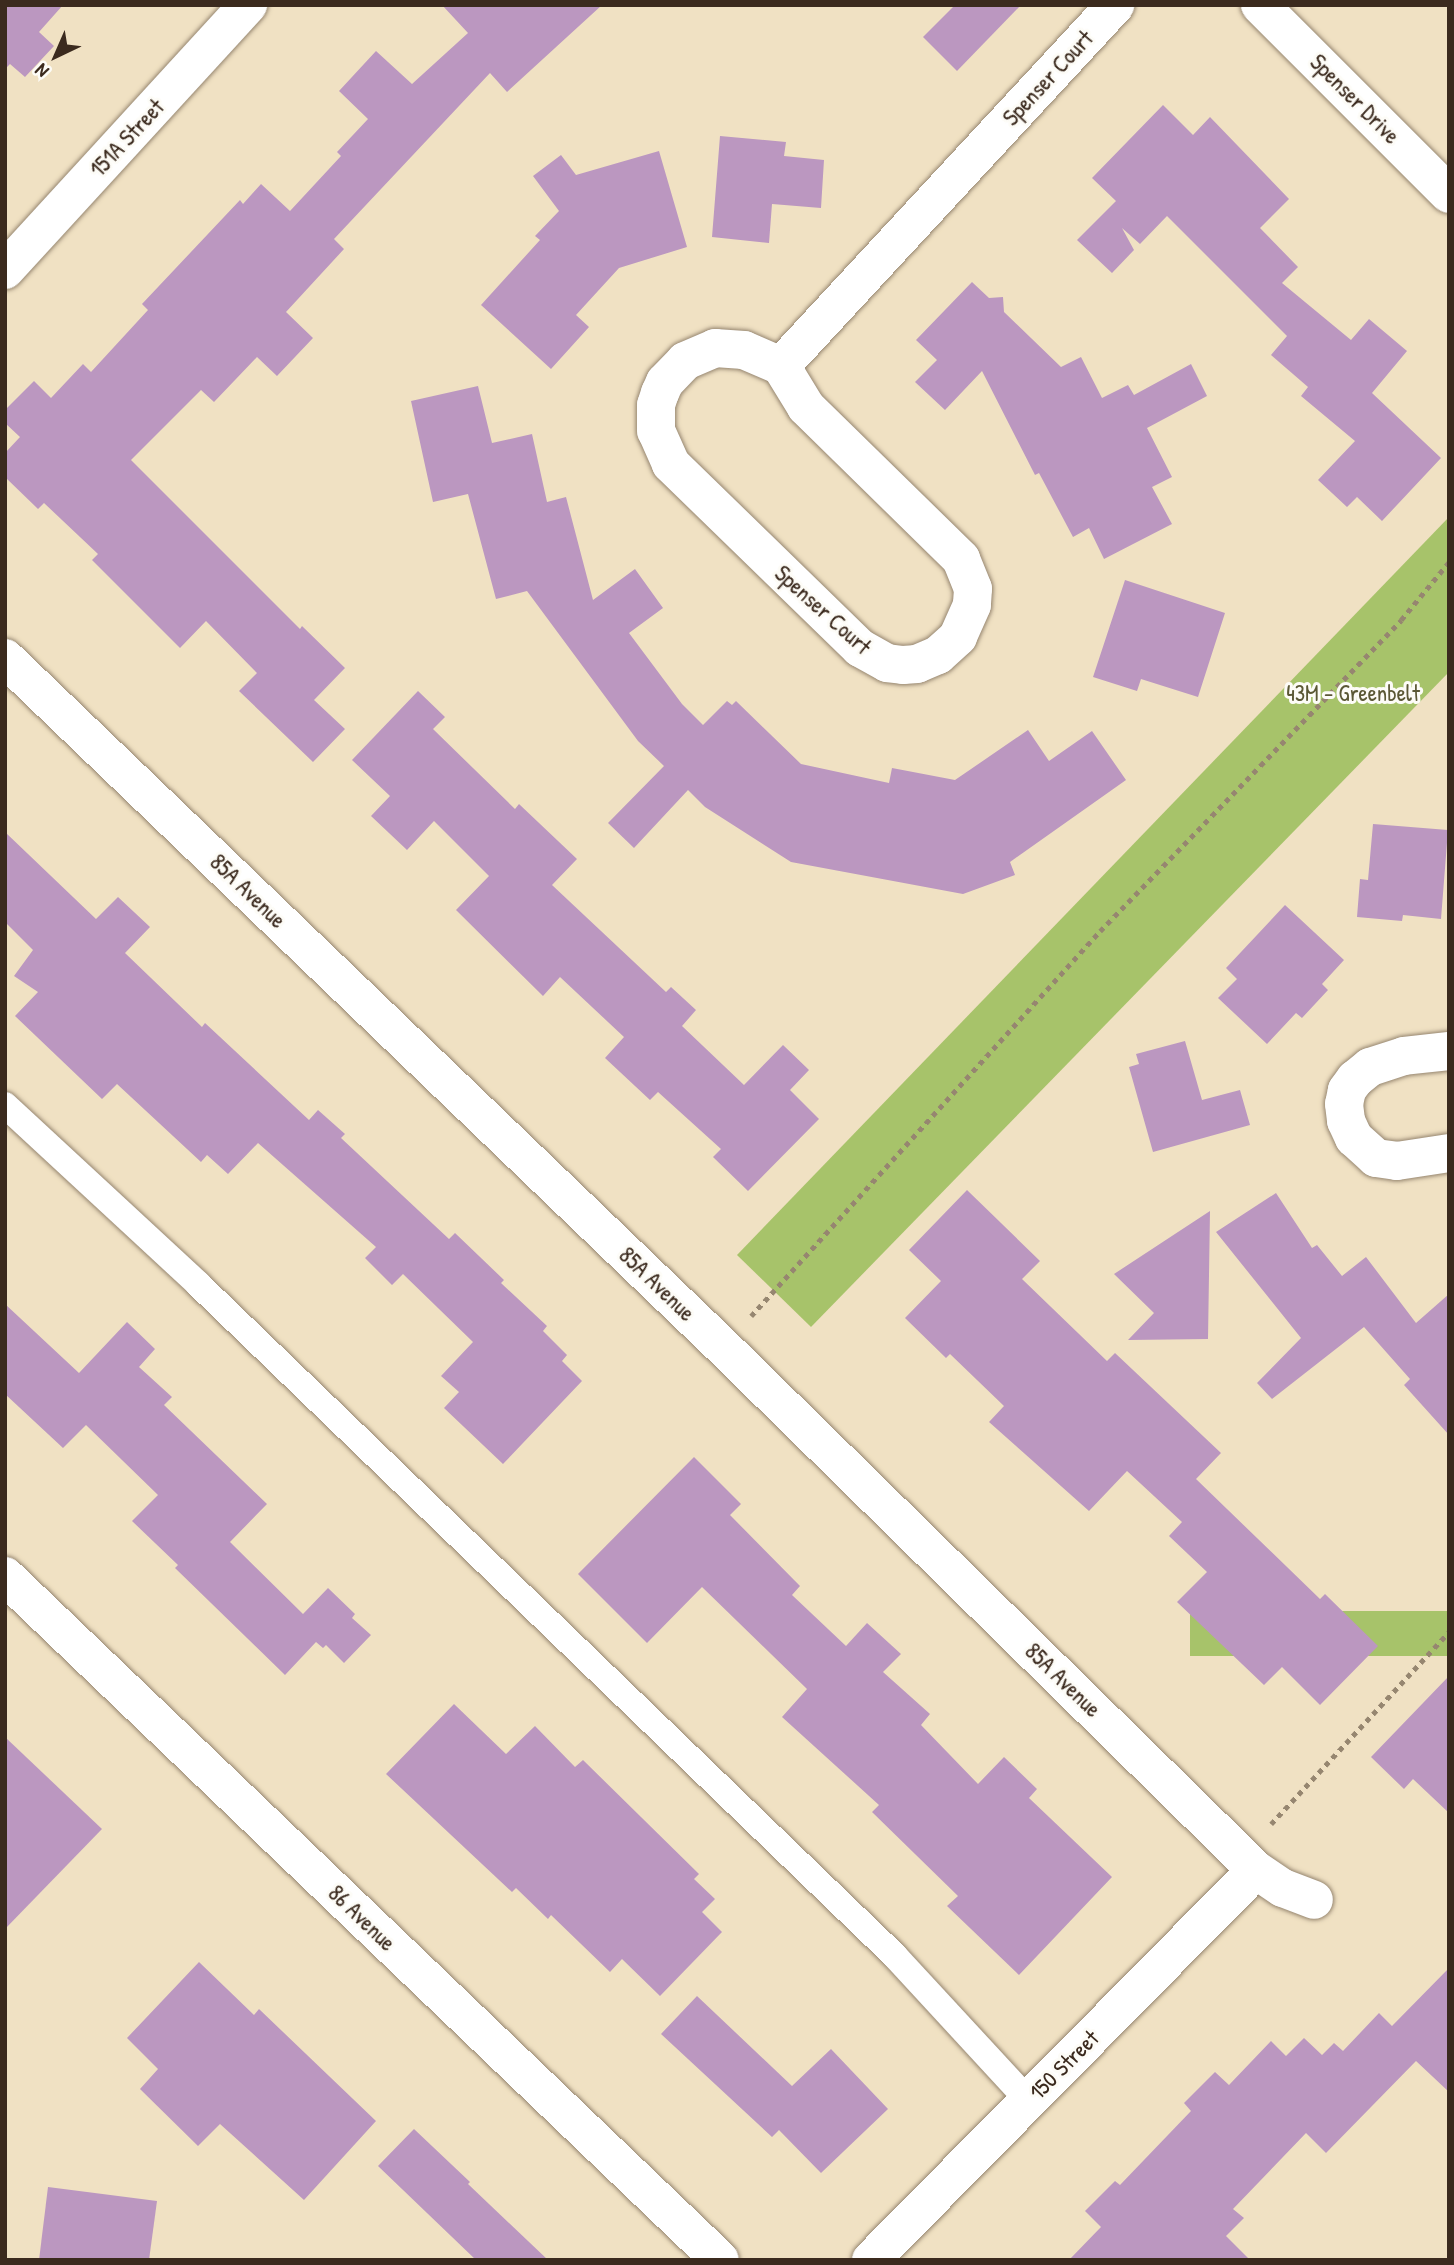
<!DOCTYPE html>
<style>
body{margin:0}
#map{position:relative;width:1454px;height:2265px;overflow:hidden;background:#f0e1c3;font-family:"Patrick Hand",sans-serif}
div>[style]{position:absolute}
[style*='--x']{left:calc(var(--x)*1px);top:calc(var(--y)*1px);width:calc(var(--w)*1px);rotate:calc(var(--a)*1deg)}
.green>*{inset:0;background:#a7c36a;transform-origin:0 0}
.building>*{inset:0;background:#bb97c0}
.path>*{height:4.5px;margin-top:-2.25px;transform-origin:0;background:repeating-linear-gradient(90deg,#968670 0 5px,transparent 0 10px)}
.roads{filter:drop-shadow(0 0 2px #968670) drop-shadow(0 0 2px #968670)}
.lane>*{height:26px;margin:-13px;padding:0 13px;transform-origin:13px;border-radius:13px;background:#fff}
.street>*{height:38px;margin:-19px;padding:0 19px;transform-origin:19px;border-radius:19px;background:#fff}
span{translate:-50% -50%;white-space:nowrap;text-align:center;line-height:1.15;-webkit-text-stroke:6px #fdfcf7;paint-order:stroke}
.street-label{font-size:23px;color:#3b2a1e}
.park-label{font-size:23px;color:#5b5835}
.frame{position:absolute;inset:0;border:7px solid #3b2a1e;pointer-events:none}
.north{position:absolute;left:21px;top:21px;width:70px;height:70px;-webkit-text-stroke:5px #fdfcf7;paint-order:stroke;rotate:224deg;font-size:19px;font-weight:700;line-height:28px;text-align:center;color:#3b2a1e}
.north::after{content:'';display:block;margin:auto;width:24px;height:32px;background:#3b2a1e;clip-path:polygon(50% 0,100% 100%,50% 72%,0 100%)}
</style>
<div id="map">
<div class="green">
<div style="clip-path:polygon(1449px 517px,1449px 672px,811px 1327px,737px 1255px)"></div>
<div style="left:1449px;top:1611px;width:45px;height:259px;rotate:90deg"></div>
</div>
<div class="building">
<div style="clip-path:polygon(5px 5px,63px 5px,39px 32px,54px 46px,25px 77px,10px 64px,5px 69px)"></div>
<div style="clip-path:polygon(442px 5px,602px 5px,507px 92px,490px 73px,334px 239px,344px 249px,286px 312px,313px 338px,277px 376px,257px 357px,214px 402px,201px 390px,131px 460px,300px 629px,302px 626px,345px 668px,314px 700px,345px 729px,313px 762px,239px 691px,257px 673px,206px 621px,180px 648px,92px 560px,98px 554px,44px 503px,38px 509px,5px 477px,5px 453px,20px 437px,5px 423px,5px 410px,34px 381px,51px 398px,83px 364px,91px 372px,148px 310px,142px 304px,240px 200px,243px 204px,261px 184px,290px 211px,341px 156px,337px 152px,368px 119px,339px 91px,376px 51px,412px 84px,468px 33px)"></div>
<div style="clip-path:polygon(955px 5px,1021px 5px,957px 71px,923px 37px)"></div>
<div style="clip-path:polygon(1163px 105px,1193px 135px,1210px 117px,1289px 199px,1260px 228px,1298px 267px,1282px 283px,1351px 340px,1369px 319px,1407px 351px,1372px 393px,1441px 458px,1382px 521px,1357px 497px,1347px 507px,1318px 480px,1355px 441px,1301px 396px,1308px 387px,1271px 355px,1287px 336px,1167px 216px,1140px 244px,1122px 228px,1134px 250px,1112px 273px,1077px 240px,1116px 201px,1092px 178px)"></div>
<div style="clip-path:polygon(720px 136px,786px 142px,784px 156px,824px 160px,821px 208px,772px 204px,769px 243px,712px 237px)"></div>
<div style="clip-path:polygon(659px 151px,687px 247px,619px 268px,576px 315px,589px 327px,551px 369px,481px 305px,540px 240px,535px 236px,559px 211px,533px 176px,561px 155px,576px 175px)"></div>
<div style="clip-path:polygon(972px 282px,989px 298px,1003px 297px,1004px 312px,1061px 367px,1081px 357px,1102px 398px,1128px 385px,1134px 395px,1191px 364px,1207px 396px,1147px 428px,1172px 477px,1152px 487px,1172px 524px,1104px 559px,1089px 528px,1073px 537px,1039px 473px,1035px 475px,982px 371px,945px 410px,915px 382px,937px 360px,916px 340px)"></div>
<div style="clip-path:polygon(478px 386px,492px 443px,532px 434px,547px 502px,566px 497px,593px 600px,635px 569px,663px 608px,629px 633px,682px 704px,703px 725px,727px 701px,732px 705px,736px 701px,801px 764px,889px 783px,892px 768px,955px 780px,1028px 730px,1049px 761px,1092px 731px,1126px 780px,1010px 862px,1015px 875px,963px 894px,791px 862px,705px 807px,688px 790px,634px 848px,608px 823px,664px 766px,638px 741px,527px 591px,496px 599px,468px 494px,433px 502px,411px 401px)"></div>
<div style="clip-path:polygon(1125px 580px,1225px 613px,1198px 697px,1141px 679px,1137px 691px,1093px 677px)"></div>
<div style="clip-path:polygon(418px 691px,445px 717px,433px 729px,515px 809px,519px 804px,577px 859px,552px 885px,666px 992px,671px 987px,696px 1010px,682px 1026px,744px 1085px,783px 1045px,809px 1070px,790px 1090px,819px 1119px,748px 1191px,713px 1157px,721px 1149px,658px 1092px,650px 1100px,605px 1058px,624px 1037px,560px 977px,543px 996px,456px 910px,489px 876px,434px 821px,407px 850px,371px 816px,390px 796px,352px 760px)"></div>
<div style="clip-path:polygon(1373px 824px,1448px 830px,1441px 919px,1403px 915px,1402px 921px,1357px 917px,1360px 879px,1368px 880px)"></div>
<div style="clip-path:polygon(5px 832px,96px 919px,118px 897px,150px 927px,125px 953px,202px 1027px,205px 1023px,309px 1120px,318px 1110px,345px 1134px,341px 1138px,449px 1239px,455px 1233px,504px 1280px,501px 1283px,547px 1326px,543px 1331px,567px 1355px,562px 1361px,582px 1381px,503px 1464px,444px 1408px,459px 1392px,441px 1376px,473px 1342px,403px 1274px,392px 1285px,365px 1258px,376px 1247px,258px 1143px,228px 1174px,207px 1155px,201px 1162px,117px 1084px,102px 1099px,15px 1016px,38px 992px,14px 976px,33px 950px,5px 922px)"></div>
<div style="clip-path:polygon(1285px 905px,1344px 960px,1322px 984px,1328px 990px,1302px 1018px,1296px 1013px,1267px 1044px,1218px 998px,1237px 979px,1226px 968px)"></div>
<div style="clip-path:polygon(1185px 1041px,1202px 1100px,1240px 1090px,1250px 1125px,1153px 1152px,1129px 1067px,1139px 1064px,1136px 1054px)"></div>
<div style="clip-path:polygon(967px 1190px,1040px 1261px,1022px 1279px,1107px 1361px,1115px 1353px,1221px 1453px,1196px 1479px,1320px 1599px,1325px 1594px,1378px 1646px,1320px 1705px,1282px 1667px,1264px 1685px,1177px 1602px,1207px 1572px,1169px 1536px,1182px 1522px,1127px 1471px,1089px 1511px,989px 1422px,1004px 1406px,950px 1354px,946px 1358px,905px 1318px,941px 1281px,909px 1250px)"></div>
<div style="clip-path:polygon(1276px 1193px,1312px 1248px,1317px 1245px,1342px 1276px,1366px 1257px,1416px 1323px,1449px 1294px,1449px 1435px,1404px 1385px,1410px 1379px,1364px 1327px,1272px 1399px,1257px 1383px,1301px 1338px,1216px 1232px)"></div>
<div style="clip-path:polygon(1210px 1211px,1208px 1339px,1128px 1340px,1154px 1313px,1114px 1274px)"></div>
<div style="clip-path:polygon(5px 1304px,79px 1373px,127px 1322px,155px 1349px,139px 1367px,172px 1397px,164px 1405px,267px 1504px,230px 1542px,303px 1614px,328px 1588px,355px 1614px,352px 1618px,371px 1635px,344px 1663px,326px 1645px,323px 1648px,316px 1642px,285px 1675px,175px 1568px,178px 1565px,132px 1521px,158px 1495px,86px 1425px,63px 1448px,5px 1394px)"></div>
<div style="clip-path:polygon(694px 1457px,741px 1504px,730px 1515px,800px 1586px,792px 1595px,846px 1646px,867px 1623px,901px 1654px,883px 1672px,930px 1714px,921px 1725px,978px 1784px,1004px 1757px,1037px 1789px,1029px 1798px,1112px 1877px,1019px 1975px,947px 1906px,958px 1896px,872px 1812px,879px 1805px,782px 1717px,807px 1689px,702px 1587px,647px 1643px,578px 1574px)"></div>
<div style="clip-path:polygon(1449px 1676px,1449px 1813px,1413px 1779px,1404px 1789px,1371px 1757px)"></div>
<div style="clip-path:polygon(454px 1704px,506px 1754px,535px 1726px,575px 1767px,583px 1760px,699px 1874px,694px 1879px,715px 1899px,702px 1912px,722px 1932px,660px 1996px,622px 1959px,610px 1972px,551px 1915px,548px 1919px,516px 1888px,512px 1892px,386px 1774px)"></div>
<div style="clip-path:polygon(5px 1737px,102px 1829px,5px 1929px)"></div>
<div style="clip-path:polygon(199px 1962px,254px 2015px,259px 2009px,376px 2121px,304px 2200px,220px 2124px,198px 2146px,140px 2089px,158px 2069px,127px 2038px)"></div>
<div style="clip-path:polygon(1449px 1968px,1449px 2092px,1416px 2061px,1326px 2153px,1306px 2133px,1233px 2209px,1244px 2218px,1226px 2236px,1250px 2260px,1069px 2260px,1101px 2227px,1085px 2211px,1115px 2181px,1120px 2185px,1191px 2111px,1184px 2103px,1215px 2072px,1229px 2085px,1271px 2041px,1286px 2056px,1304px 2038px,1322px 2055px,1334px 2043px,1343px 2051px,1379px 2013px,1392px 2026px)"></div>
<div style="clip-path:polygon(697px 1996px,792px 2086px,831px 2049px,888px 2109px,821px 2173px,779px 2130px,772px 2137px,661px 2034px)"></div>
<div style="clip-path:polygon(414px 2129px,470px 2182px,468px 2184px,548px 2260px,476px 2260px,378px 2166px)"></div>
<div style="clip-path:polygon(48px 2187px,157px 2201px,149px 2260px,39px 2260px)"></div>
</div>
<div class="path">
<div style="--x:751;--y:1316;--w:520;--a:-47.81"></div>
<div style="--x:1100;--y:931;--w:433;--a:-45.9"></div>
<div style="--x:1401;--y:620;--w:75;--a:-50.4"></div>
<div style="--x:1271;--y:1824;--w:262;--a:-47.2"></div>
</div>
<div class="roads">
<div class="lane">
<div style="--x:5;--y:1105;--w:263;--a:42.8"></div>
<div style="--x:198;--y:1284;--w:968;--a:43.95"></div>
<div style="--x:895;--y:1956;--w:197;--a:47.3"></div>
</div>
<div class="street">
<div style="--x:1260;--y:5;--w:267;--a:45"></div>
<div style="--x:5;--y:270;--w:360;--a:-47.5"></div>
<div style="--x:715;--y:348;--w:29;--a:4"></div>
<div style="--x:744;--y:350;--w:40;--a:23.4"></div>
<div style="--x:781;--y:366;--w:48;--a:58.6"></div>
<div style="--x:806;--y:407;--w:217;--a:44.4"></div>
<div style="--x:961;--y:559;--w:32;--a:68"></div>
<div style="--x:973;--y:589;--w:16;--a:94"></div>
<div style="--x:972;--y:605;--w:35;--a:114"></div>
<div style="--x:958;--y:637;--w:27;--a:138"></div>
<div style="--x:938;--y:655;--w:23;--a:157"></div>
<div style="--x:917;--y:664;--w:14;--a:176"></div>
<div style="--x:903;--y:665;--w:16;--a:-173"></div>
<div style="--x:887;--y:663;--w:31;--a:-151"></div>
<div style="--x:860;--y:648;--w:264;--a:-135.8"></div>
<div style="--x:671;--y:464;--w:36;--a:-114"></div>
<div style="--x:656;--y:431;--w:26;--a:-90"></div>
<div style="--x:656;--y:405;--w:13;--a:-72"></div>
<div style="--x:660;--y:393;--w:12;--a:-66"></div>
<div style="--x:665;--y:382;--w:29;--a:-46"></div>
<div style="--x:685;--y:361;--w:33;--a:-23"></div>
<div style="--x:781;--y:366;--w:492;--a:-47.2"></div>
<div style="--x:5;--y:658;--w:995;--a:43.82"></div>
<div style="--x:723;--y:1347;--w:747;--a:44.46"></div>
<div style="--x:1256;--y:1870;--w:32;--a:34"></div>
<div style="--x:1283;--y:1888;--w:33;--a:21"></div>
<div style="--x:1449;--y:1051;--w:45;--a:173.7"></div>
<div style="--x:1404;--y:1056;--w:36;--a:162"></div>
<div style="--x:1370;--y:1067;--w:19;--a:141"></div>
<div style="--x:1355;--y:1079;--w:14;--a:126"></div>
<div style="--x:1347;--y:1090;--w:14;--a:102"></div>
<div style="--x:1344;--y:1104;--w:17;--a:83"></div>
<div style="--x:1346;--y:1121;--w:19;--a:65"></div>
<div style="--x:1354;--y:1138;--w:30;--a:42"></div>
<div style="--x:1376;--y:1158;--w:21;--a:8"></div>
<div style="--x:1397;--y:1161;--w:53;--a:-8.7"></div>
<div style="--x:5;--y:1576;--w:989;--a:43.73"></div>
<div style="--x:871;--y:2260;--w:548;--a:-45.37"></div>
</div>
</div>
<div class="street-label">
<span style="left:1048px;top:78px;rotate:-47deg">Spenser Court</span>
<span style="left:1355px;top:99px;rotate:45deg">Spenser Drive</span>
<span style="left:127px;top:138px;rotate:-47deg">151A Street</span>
<span style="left:823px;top:610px;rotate:42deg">Spenser Court</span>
<span style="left:248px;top:891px;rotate:44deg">85A Avenue</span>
<span style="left:657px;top:1284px;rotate:44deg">85A Avenue</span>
<span style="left:1063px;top:1680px;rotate:44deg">85A Avenue</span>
<span style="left:362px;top:1918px;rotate:44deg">86 Avenue</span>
<span style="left:1064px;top:2065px;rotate:-45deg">150 Street</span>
</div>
<div class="park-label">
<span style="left:1353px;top:693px">43M - Greenbelt</span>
</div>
<div class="frame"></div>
<div class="north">N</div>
</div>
